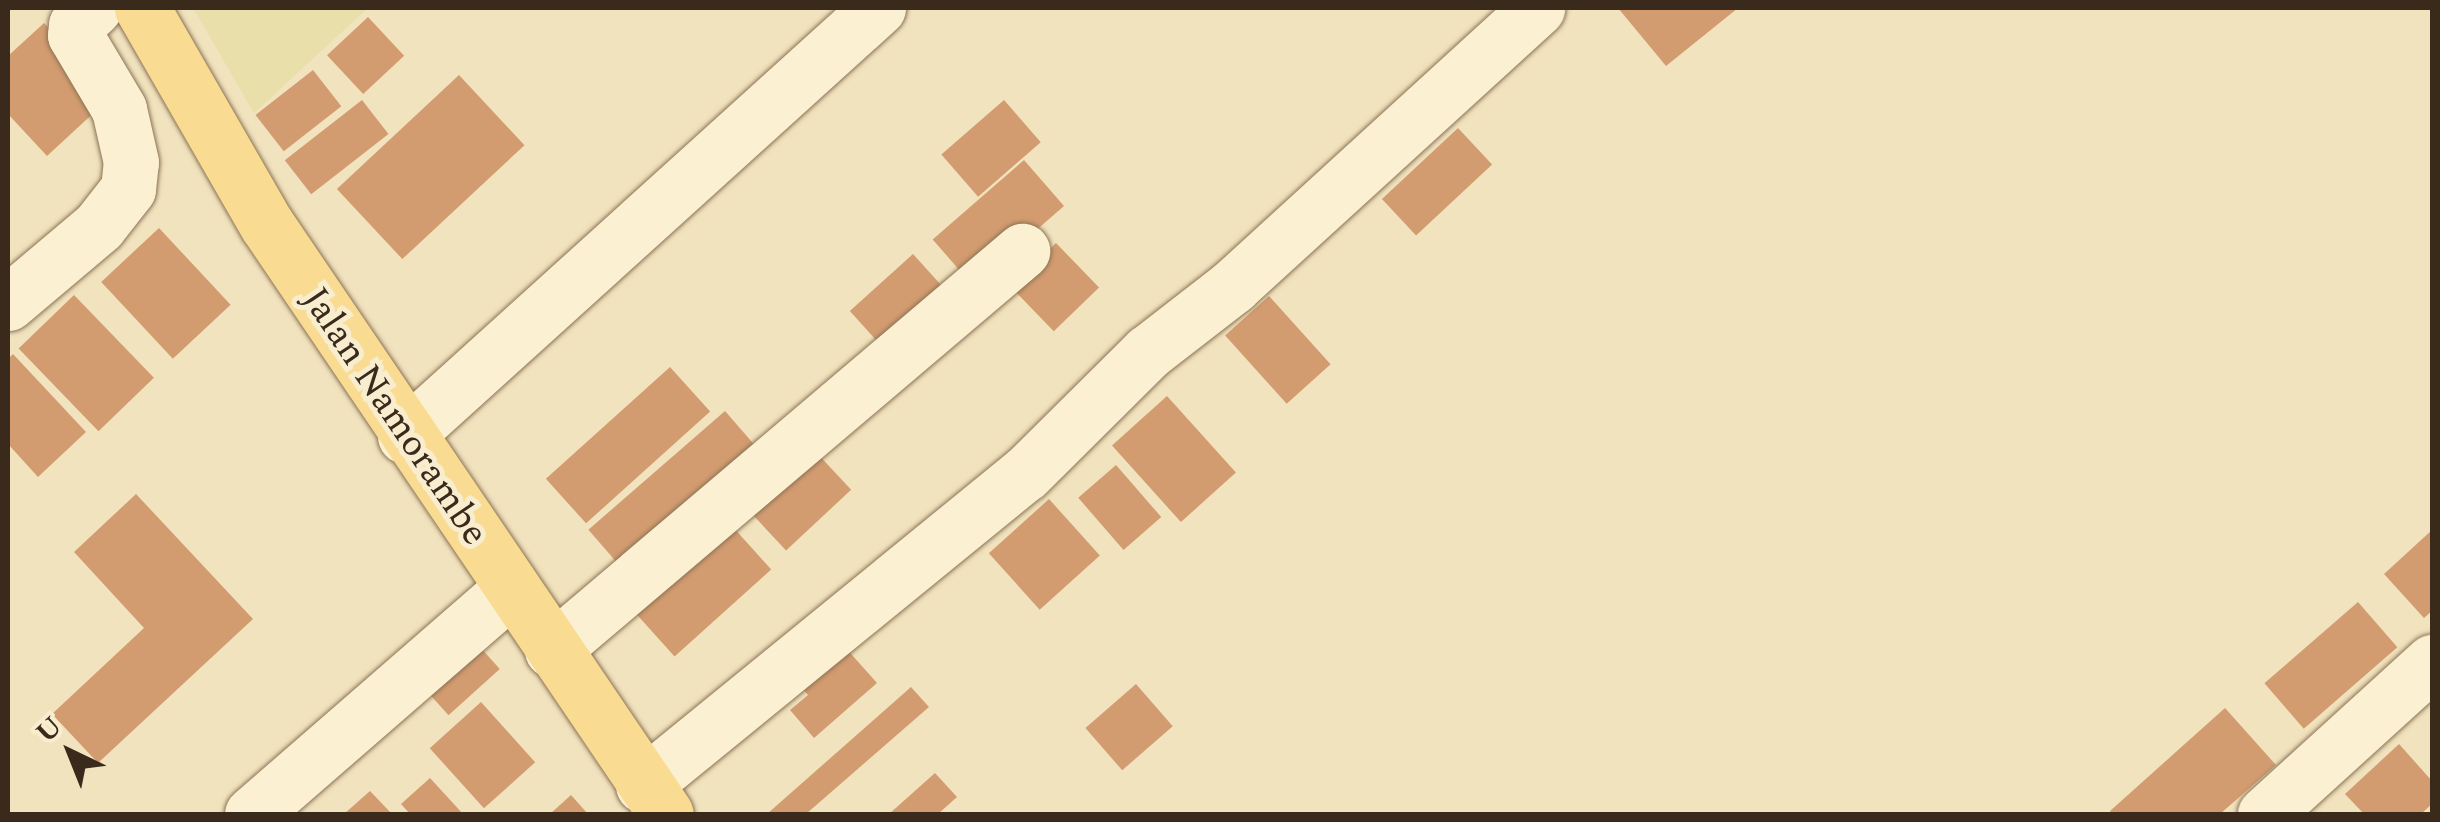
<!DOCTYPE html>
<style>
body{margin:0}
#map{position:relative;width:2440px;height:822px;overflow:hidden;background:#f1e3be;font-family:Spectral,serif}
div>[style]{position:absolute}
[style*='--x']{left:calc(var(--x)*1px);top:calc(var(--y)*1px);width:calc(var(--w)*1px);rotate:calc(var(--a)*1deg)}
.farmland>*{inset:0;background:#e8dfab}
.building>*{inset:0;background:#d39c70;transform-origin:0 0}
.roads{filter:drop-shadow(0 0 2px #8b7355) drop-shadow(0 0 2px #8b7355)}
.minor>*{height:55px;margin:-27.5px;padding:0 27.5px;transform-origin:27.5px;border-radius:27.5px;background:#fcf0d2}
.major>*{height:55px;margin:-27.5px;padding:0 27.5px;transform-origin:27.5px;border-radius:27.5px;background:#f9db92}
span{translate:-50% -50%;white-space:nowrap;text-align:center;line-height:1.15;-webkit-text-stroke:10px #f8edce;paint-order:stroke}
.street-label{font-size:38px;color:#392a1b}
.frame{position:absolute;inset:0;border:10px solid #392a1b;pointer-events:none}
.north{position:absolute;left:20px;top:702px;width:100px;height:100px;-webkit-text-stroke:8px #f8edce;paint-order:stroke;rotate:317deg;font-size:28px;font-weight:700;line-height:40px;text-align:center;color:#392a1b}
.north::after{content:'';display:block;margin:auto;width:35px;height:45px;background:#392a1b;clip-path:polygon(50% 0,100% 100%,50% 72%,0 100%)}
</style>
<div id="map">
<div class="farmland">
<div style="clip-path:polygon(193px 8px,368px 8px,254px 113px)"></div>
</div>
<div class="building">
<div style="clip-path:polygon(1618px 8px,1738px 8px,1666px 66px)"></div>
<div style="left:368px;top:17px;width:53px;height:56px;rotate:47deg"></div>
<div style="clip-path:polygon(44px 23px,112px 96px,47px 156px,8px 114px,8px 56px)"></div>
<div style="left:313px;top:70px;width:46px;height:73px;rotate:52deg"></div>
<div style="left:459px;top:75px;width:96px;height:167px;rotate:47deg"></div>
<div style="left:362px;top:100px;width:43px;height:98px;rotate:52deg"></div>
<div style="left:1004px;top:100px;width:56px;height:83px;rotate:49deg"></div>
<div style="left:1458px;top:128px;width:50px;height:104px;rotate:47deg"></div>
<div style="left:1024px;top:160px;width:61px;height:121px;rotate:49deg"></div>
<div style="left:159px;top:228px;width:105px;height:79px;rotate:47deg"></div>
<div style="left:1056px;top:243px;width:62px;height:63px;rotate:46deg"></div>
<div style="left:913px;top:254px;width:55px;height:85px;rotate:48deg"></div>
<div style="left:74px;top:295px;width:115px;height:77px;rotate:46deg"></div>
<div style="left:1269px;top:296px;width:92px;height:59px;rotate:48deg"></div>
<div style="clip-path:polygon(13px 354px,86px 432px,38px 477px,8px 444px,8px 359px)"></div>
<div style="left:670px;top:367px;width:60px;height:167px;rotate:48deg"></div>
<div style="left:1167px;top:396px;width:103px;height:74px;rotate:48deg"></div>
<div style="left:725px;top:411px;width:56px;height:181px;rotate:49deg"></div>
<div style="left:815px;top:451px;width:53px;height:89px;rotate:47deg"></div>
<div style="left:1116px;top:465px;width:69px;height:50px;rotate:49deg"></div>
<div style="clip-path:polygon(136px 494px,253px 619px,98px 763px,52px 714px,144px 628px,74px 552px)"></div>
<div style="left:1049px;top:499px;width:76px;height:81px;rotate:48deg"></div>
<div style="left:723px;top:516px;width:72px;height:130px;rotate:48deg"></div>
<div style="clip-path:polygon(2432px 530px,2432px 611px,2424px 618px,2384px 574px)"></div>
<div style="left:2358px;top:602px;width:60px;height:124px;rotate:49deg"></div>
<div style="left:471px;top:637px;width:43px;height:69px;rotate:48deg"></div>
<div style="clip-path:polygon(836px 637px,877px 683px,814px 738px,790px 710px,808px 695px,791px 676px)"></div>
<div style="left:1136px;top:684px;width:56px;height:67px;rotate:49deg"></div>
<div style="clip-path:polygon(911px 687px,929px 707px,806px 814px,767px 814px)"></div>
<div style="left:481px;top:702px;width:81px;height:69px;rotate:48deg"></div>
<div style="clip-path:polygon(2225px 708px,2276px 765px,2220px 814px,2113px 814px,2110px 811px)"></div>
<div style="clip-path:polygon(2399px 744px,2432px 781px,2432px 804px,2421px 814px,2364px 814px,2345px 794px)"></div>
<div style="clip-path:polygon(935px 773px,957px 797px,938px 814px,889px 814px)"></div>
<div style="clip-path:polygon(430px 778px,463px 814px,410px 814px,401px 804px)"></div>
<div style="clip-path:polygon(370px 791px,392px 814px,344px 814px)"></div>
<div style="clip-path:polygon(571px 795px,588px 814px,550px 814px)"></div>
</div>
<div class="roads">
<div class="minor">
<div style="--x:8;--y:303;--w:119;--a:-40.2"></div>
<div style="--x:99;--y:226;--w:47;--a:-51.9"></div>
<div style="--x:128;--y:189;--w:27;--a:-84"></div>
<div style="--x:131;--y:162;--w:54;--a:-102.8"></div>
<div style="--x:119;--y:109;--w:86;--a:-120.7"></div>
<div style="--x:75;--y:35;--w:10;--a:-84"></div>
<div style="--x:76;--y:25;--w:25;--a:-43"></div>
<div style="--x:405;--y:436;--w:638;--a:-42.14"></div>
<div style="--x:552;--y:650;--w:617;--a:-40.33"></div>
<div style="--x:643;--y:785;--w:493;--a:-39.2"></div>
<div style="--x:1025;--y:474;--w:173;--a:-44.8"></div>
<div style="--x:1148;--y:352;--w:108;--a:-37.8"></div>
<div style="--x:1233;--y:286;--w:412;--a:-42.4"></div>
<div style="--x:252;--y:814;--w:342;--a:-41"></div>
<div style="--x:2265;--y:814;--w:226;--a:-42.3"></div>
</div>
<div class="major">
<div style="--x:142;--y:8;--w:250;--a:60.1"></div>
<div style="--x:267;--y:225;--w:711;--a:55.89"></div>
</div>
</div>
<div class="street-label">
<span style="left:394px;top:417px;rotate:56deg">Jalan Namorambe</span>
</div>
<div class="frame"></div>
<div class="north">U</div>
</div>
